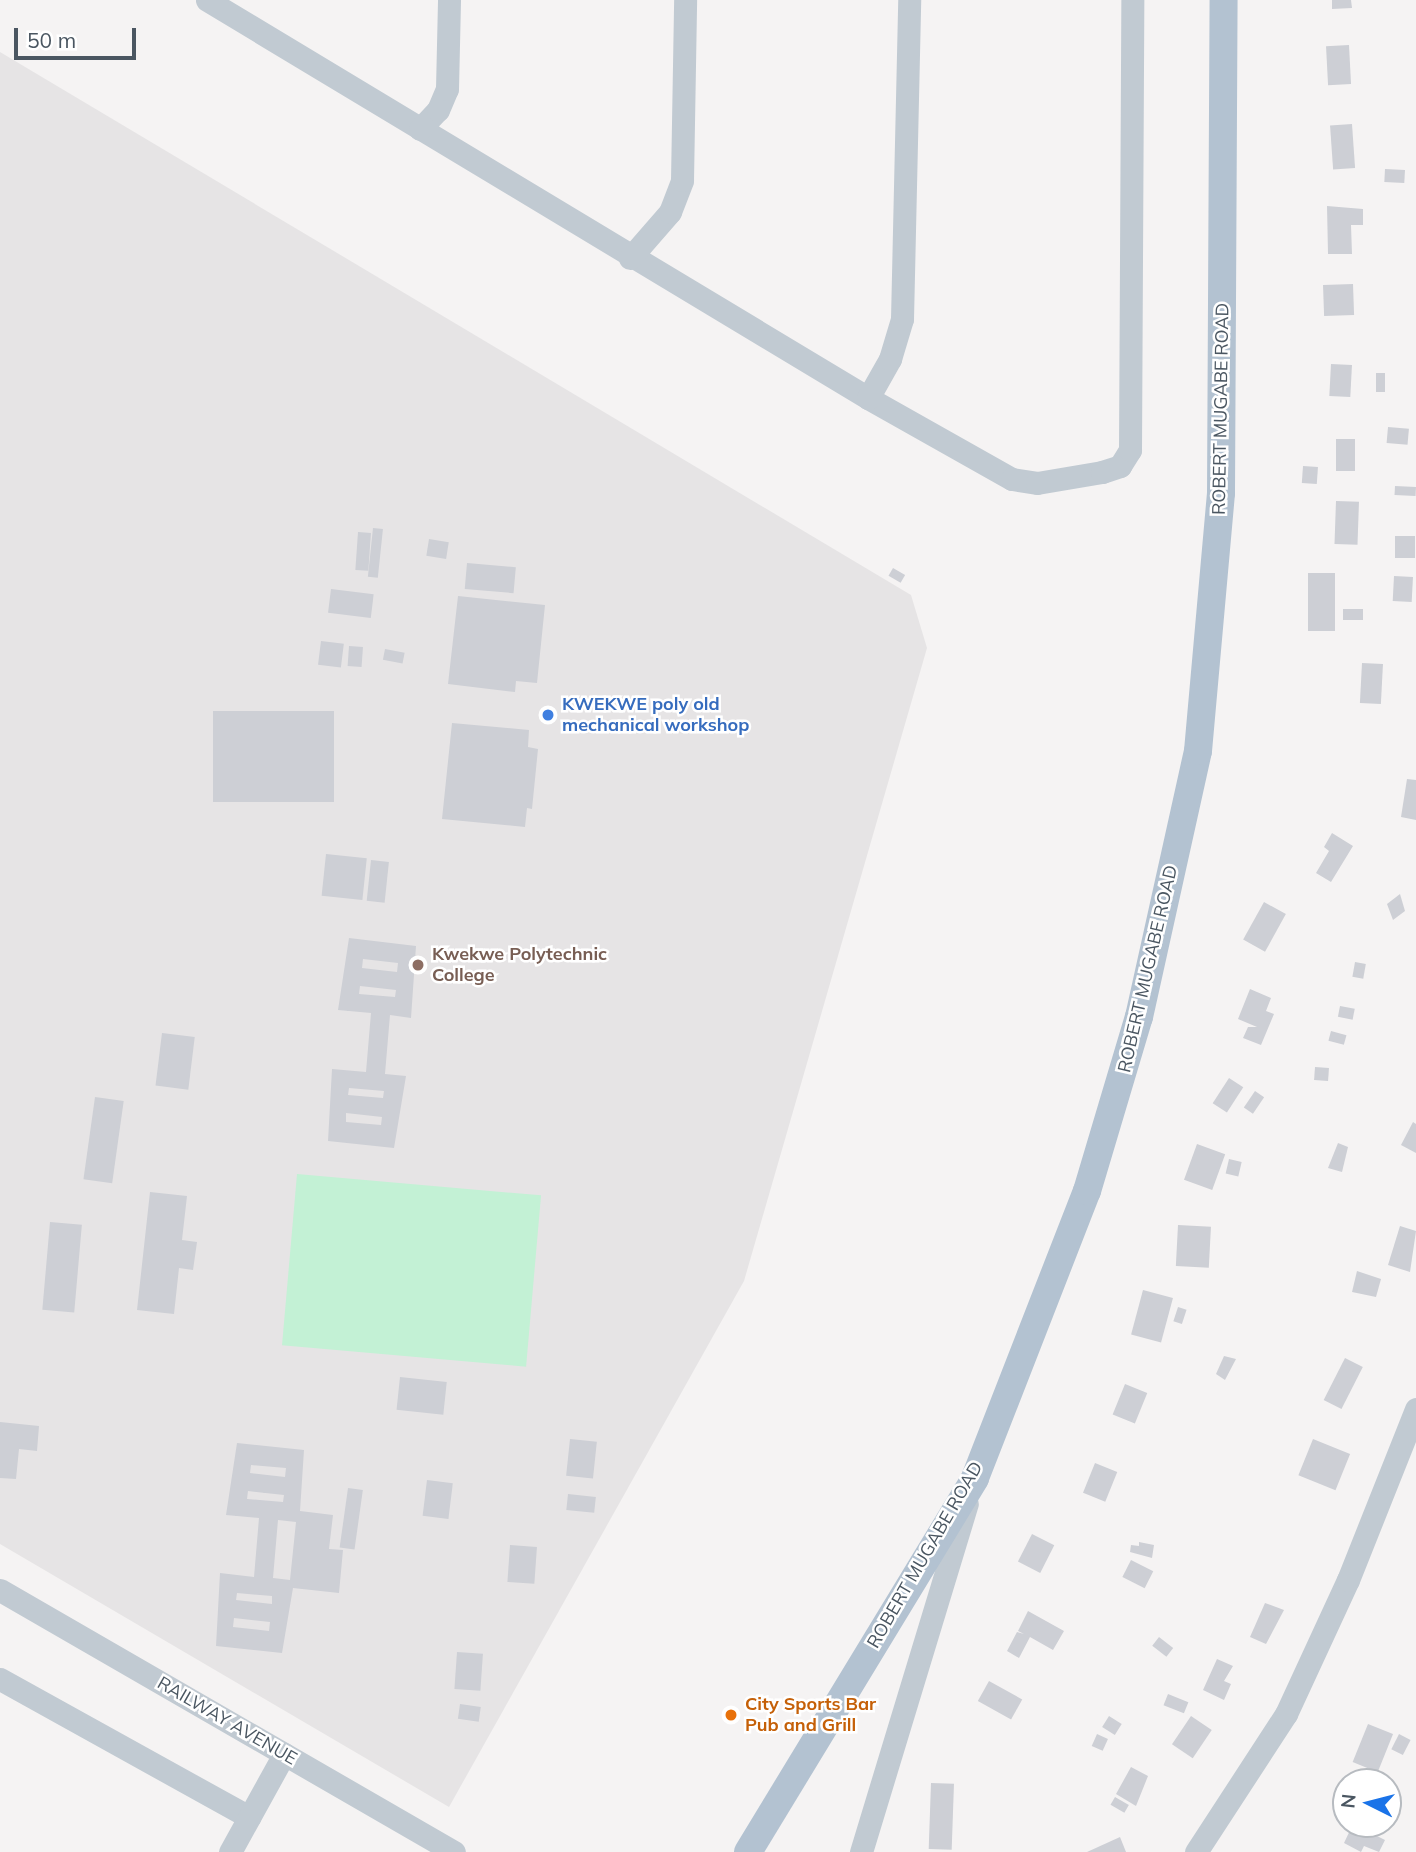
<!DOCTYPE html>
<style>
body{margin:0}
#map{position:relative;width:1416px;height:1852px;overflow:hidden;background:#f5f3f3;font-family:Mulish,sans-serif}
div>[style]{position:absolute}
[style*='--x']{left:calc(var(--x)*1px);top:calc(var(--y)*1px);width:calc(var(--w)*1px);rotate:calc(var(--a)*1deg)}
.education>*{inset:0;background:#e6e4e5}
.green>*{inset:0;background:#c3f1d5;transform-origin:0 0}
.building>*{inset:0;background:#cdcfd5;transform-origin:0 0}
.minor>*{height:23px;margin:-11.5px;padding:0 11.5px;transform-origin:11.5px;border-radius:11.5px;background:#c1cad2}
.major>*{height:28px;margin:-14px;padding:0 14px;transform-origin:14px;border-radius:14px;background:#b3c2d1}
.dots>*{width:19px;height:19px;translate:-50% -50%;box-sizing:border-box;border:4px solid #fff;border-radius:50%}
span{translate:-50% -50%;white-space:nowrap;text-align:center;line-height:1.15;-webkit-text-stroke:5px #fff;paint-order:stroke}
.street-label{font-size:18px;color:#4a5661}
.shop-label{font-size:18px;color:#366cbe;font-weight:700}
.left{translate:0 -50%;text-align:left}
.education-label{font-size:18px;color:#785e54;font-weight:700}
.food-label{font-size:18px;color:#c56008;font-weight:700}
.north{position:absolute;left:1332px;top:1768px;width:70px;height:70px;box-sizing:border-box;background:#fff;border:2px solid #b7bbc0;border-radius:50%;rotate:276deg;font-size:19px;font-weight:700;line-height:28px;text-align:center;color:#4a5661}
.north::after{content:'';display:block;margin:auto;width:24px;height:32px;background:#1a73e8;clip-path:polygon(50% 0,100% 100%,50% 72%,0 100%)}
.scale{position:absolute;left:14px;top:28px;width:122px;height:32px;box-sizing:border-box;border:4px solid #4a5661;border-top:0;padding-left:9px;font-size:21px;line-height:24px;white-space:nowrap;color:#4a5661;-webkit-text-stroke:5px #fff;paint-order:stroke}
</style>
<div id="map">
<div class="education">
<div style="clip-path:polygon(0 52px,911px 595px,927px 648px,744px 1281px,449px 1807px,0 1544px)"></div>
</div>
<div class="green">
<div style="left:297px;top:1174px;width:245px;height:172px;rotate:5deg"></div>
</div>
<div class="building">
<div style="clip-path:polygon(1332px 0,1351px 0,1352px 8px,1332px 9px)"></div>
<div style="left:1349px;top:45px;width:39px;height:23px;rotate:87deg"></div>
<div style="left:1352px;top:124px;width:44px;height:22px;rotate:86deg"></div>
<div style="left:1385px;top:169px;width:20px;height:13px;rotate:3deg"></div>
<div style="clip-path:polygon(1327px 206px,1363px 209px,1363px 225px,1351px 225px,1352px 254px,1328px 254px)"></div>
<div style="left:1353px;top:284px;width:31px;height:30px;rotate:88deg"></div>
<div style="left:1331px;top:364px;width:21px;height:32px;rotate:3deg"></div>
<div style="left:1376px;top:373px;width:9px;height:19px"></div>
<div style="left:1388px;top:427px;width:21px;height:16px;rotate:5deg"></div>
<div style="left:1336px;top:439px;width:19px;height:32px"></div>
<div style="left:1303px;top:466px;width:15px;height:17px;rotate:4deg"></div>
<div style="left:1395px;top:486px;width:21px;height:9px;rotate:3deg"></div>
<div style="left:1336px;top:501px;width:23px;height:43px;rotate:2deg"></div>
<div style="left:373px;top:528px;width:10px;height:49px;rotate:6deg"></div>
<div style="left:358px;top:532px;width:13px;height:38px;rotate:4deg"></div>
<div style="left:1395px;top:536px;width:20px;height:22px"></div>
<div style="left:429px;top:539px;width:20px;height:17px;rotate:9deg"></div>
<div style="left:467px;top:563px;width:49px;height:26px;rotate:5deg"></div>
<div style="left:893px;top:568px;width:14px;height:9px;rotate:30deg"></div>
<div style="left:1308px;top:573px;width:27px;height:58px"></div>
<div style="left:1394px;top:576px;width:19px;height:25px;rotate:3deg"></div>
<div style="left:331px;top:589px;width:43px;height:24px;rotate:7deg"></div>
<div style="clip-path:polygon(458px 596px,545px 605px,537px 683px,516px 681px,515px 692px,448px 684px)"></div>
<div style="left:1363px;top:609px;width:11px;height:20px;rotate:90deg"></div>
<div style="left:321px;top:641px;width:23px;height:24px;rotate:7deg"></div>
<div style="left:349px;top:646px;width:14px;height:20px;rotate:4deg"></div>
<div style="left:385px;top:649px;width:20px;height:11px;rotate:11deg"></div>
<div style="left:1362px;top:663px;width:21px;height:40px;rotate:3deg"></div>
<div style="left:213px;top:711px;width:121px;height:91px"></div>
<div style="clip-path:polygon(452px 723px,529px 730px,528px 747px,538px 749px,532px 809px,527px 808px,525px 827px,442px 819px)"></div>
<div style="clip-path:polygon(1407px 779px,1416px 780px,1416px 820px,1401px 817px)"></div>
<div style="clip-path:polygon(1332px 833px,1353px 846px,1331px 882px,1316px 873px,1329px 851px,1324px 847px)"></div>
<div style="left:326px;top:854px;width:41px;height:42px;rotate:6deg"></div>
<div style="left:371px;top:860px;width:18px;height:41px;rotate:6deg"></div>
<div style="clip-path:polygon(1400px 894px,1405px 911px,1393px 920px,1387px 904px)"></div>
<div style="left:1264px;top:902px;width:25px;height:43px;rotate:29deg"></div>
<div style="clip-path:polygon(evenodd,349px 938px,416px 946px,411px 1018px,390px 1015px,385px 1074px,406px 1076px,394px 1148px,328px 1141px,332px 1069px,366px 1072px,371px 1013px,338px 1010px,349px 938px,363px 959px,398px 963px,397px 972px,362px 968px,363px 959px,349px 938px,360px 986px,396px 990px,395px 997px,359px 994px,360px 986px,349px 938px,349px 1088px,384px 1091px,383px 1098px,348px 1095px,349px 1088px,349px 938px,346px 1113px,382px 1117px,381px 1125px,346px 1122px,346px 1113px)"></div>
<div style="left:1355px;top:962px;width:11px;height:15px;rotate:10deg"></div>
<div style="clip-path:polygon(1250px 989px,1271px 998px,1266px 1011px,1274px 1014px,1261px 1045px,1243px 1038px,1248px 1027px,1257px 1027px,1238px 1019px)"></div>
<div style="left:1340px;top:1006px;width:15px;height:11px;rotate:11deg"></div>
<div style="left:1331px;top:1031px;width:16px;height:10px;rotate:15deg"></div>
<div style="left:162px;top:1033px;width:33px;height:53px;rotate:7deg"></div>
<div style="left:1315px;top:1067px;width:14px;height:13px;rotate:4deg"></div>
<div style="left:1229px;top:1078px;width:17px;height:30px;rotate:33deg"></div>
<div style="left:1255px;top:1091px;width:11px;height:20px;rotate:34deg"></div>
<div style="left:95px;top:1097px;width:29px;height:83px;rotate:8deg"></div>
<div style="clip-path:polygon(1413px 1122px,1416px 1124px,1416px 1153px,1401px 1145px)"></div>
<div style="clip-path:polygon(1338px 1143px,1348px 1147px,1342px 1172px,1328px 1168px)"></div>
<div style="left:1197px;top:1144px;width:30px;height:38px;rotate:20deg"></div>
<div style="left:1229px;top:1159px;width:13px;height:15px;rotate:13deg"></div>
<div style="clip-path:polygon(150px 1192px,187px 1196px,182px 1240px,197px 1242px,193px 1270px,179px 1268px,174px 1314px,137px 1310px)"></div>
<div style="left:50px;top:1222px;width:32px;height:88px;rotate:5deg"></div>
<div style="left:1178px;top:1225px;width:33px;height:41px;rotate:3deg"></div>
<div style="clip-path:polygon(1400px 1226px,1416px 1231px,1410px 1272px,1388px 1265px)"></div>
<div style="clip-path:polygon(1357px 1271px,1381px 1279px,1376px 1297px,1352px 1292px)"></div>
<div style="left:1143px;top:1290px;width:31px;height:46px;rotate:15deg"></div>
<div style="left:1178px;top:1307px;width:9px;height:15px;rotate:18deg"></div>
<div style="clip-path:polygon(1224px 1356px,1236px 1359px,1225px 1380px,1216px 1374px)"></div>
<div style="left:1345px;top:1358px;width:20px;height:47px;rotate:27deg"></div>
<div style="left:400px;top:1377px;width:47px;height:33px;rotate:6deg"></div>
<div style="left:1125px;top:1384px;width:24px;height:33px;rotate:22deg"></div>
<div style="clip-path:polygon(0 1422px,39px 1426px,37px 1451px,19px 1449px,16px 1479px,0 1478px)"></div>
<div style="left:570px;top:1439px;width:27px;height:37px;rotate:6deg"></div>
<div style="left:1313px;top:1439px;width:40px;height:39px;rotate:22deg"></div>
<div style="clip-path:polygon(evenodd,237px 1443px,304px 1450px,300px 1511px,333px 1515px,329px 1549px,343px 1550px,339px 1593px,293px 1588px,282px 1653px,216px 1646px,220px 1573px,254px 1577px,259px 1518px,226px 1515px,237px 1443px,251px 1465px,286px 1468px,285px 1477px,250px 1473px,251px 1465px,237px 1443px,248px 1491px,284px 1495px,283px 1502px,247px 1499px,248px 1491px,237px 1443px,278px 1520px,296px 1522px,290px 1580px,273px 1578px,278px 1520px,237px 1443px,237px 1593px,272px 1596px,272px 1604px,236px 1600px,237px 1593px,237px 1443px,234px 1618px,270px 1622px,269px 1631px,233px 1627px,234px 1618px)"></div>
<div style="left:1095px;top:1463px;width:24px;height:32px;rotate:22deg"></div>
<div style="left:427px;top:1480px;width:26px;height:36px;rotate:7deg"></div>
<div style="left:348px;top:1488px;width:15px;height:60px;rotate:8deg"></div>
<div style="left:568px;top:1494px;width:28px;height:16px;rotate:6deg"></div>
<div style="left:1032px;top:1534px;width:25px;height:31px;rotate:27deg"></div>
<div style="clip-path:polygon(1139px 1542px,1154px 1545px,1152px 1558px,1130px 1552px,1131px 1545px,1139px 1546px)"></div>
<div style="left:510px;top:1545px;width:27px;height:37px;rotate:4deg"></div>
<div style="left:1131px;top:1560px;width:25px;height:19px;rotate:27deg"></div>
<div style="clip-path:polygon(1265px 1603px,1284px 1610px,1266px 1644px,1250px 1637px)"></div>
<div style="clip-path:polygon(1028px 1611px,1064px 1631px,1053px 1650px,1030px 1637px,1019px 1658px,1007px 1651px,1017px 1632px,1024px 1634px,1018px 1631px)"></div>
<div style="left:1159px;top:1637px;width:18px;height:11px;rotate:38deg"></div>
<div style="left:457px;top:1652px;width:26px;height:37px;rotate:4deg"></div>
<div style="clip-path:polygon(1217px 1659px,1233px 1666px,1224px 1681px,1231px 1684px,1224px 1700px,1203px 1690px)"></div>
<div style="left:989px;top:1681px;width:38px;height:23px;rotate:29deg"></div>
<div style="left:1168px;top:1694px;width:22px;height:12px;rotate:22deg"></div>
<div style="left:460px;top:1704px;width:21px;height:15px;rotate:8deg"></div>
<div style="left:1109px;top:1716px;width:15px;height:13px;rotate:32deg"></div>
<div style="left:1191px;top:1716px;width:25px;height:34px;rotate:34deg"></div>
<div style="left:1368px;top:1724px;width:27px;height:41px;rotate:22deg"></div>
<div style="left:1097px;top:1734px;width:12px;height:13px;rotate:24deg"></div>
<div style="left:1399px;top:1734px;width:13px;height:17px;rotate:27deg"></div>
<div style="clip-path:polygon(1131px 1767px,1148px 1776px,1136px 1806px,1116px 1794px)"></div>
<div style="left:931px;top:1783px;width:23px;height:66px;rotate:2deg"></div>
<div style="left:1115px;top:1797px;width:16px;height:9px;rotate:30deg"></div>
<div style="clip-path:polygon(1353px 1824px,1371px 1824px,1367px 1831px,1385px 1840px,1379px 1852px,1364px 1846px,1361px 1852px,1344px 1843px)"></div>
<div style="clip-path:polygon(1120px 1837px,1126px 1852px,1087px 1852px)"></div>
</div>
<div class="minor">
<div style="--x:207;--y:0;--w:772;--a:31.05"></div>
<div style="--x:868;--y:398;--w:165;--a:29.4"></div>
<div style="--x:1012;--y:479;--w:25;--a:9"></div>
<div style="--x:1037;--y:483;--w:66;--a:-9.6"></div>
<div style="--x:1102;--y:472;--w:19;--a:-18"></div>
<div style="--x:1120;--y:466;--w:19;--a:-58"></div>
<div style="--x:1130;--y:450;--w:450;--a:-89.7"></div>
<div style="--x:420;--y:129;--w:26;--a:-47"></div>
<div style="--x:438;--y:110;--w:23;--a:-67"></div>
<div style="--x:447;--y:89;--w:89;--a:-88.7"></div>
<div style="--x:630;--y:258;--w:61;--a:-49"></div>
<div style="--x:670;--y:212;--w:34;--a:-69"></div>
<div style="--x:682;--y:180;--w:180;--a:-89"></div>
<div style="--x:868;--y:398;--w:45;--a:-60.6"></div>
<div style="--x:890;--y:359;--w:42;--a:-73.3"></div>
<div style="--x:902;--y:319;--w:319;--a:-88.7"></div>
<div style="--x:0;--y:1590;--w:524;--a:29.99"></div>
<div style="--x:0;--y:1679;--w:285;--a:29"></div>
<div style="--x:230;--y:1852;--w:112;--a:-61.1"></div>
<div style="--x:861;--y:1852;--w:364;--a:-73.1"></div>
<div style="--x:1196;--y:1852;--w:165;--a:-56.9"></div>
<div style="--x:1286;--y:1714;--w:148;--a:-65.2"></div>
<div style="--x:1348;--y:1580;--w:184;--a:-68.3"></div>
</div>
<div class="major">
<div style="--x:748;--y:1852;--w:437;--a:-58.7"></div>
<div style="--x:975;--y:1478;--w:308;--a:-68.7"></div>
<div style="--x:1087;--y:1191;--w:182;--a:-73.4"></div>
<div style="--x:1139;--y:1017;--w:272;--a:-77.5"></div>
<div style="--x:1198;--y:751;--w:259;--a:-84.9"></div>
<div style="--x:1221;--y:493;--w:493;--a:-89.7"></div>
</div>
<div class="dots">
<div style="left:548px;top:715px;background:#3f7fe0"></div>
<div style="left:418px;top:965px;background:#8d6e63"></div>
<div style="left:731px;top:1715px;background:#e8710a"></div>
</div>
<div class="street-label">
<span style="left:1221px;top:409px;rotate:-89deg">ROBERT MUGABE ROAD</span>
<span style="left:1148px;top:969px;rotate:-77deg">ROBERT MUGABE ROAD</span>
<span style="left:925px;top:1555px;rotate:-60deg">ROBERT MUGABE ROAD</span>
<span style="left:227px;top:1721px;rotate:30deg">RAILWAY AVENUE</span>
</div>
<div class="shop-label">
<span class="left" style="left:562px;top:715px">KWEKWE poly old<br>mechanical workshop</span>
</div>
<div class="education-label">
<span class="left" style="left:432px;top:965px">Kwekwe Polytechnic<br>College</span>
</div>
<div class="food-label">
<span class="left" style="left:745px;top:1715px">City Sports Bar<br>Pub and Grill</span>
</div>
<div class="north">N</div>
<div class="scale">50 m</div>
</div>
